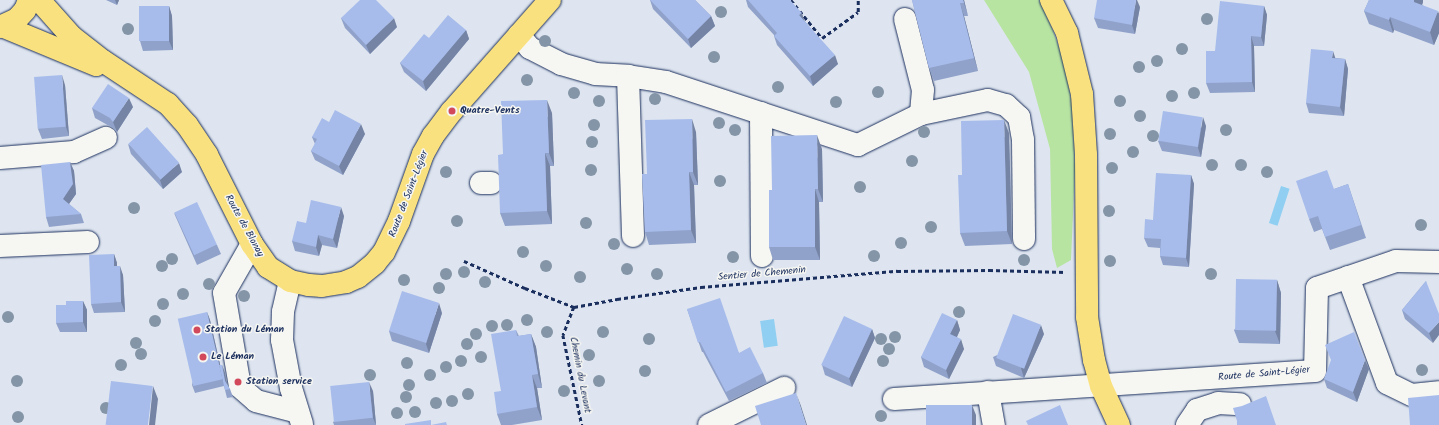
<!DOCTYPE html>
<meta charset="utf-8">
<style>
body{margin:0}
#map{position:relative;width:1439px;height:425px;overflow:hidden;background:#dee5f0;font-family:Kalam,sans-serif}
div>[style]{position:absolute}
[style*='--x']{left:calc(var(--x)*1px);top:calc(var(--y)*1px);width:calc(var(--w)*1px);rotate:calc(var(--a)*1deg)}
.green>*{inset:0;background:#b8e4a2}
.water>*{inset:0;background:#90cff1;transform-origin:0 0}
.path>*{height:2.5px;margin-top:-1.25px;transform-origin:0;background:repeating-linear-gradient(90deg,#1b2f5e 0 4px,transparent 0 7px)}
.roads{filter:drop-shadow(0 0 1px #1b2f5e) drop-shadow(0 0 1px #1b2f5e)}
.minor>*{height:22px;margin:-11px;padding:0 11px;transform-origin:11px;border-radius:11px;background:#f6f6f2}
.major>*{height:22px;margin:-11px;padding:0 11px;transform-origin:11px;border-radius:11px;background:#fae180}
.trees>*{width:12px;height:12px;margin:-6px;border-radius:50%;background:#8495a7}
.wall>*{inset:0;background:#90a2ca}
.shaded-wall>*{inset:0;background:#7584a4}
.building>*{inset:0;background:#a7bceb;transform-origin:0 0}
.dots>*{width:11px;height:11px;translate:-50% -50%;box-sizing:border-box;border:2px solid #f6f6f2;border-radius:50%}
span{translate:-50% -50%;white-space:nowrap;text-align:center;line-height:1.15;-webkit-text-stroke:3px #f6f6f2;paint-order:stroke}
.poi-label{font-size:10px;color:#1b2f5e;font-weight:700}
.left{translate:0 -50%;text-align:left}
.street-label{font-size:10px;color:#1b2f5e}
</style>
<div id="map">
<div class="green">
<div style="clip-path:polygon(984px 0,1039px 0,1052px 28px,1065px 65px,1072px 105px,1075px 169px,1071px 260px,1057px 268px,1052px 249px,1050px 149px,1029px 72px)"></div>
</div>
<div class="water">
<div style="left:1281px;top:186px;width:9px;height:39px;rotate:18deg"></div>
<div style="left:774px;top:319px;width:27px;height:14px;rotate:82deg"></div>
</div>
<div class="path">
<div style="--x:791;--y:0;--w:49;--a:50.8"></div>
<div style="--x:822;--y:38;--w:44;--a:-35.8"></div>
<div style="--x:858;--y:12;--w:12;--a:-90"></div>
<div style="--x:464;--y:261;--w:67;--a:23.9"></div>
<div style="--x:525;--y:288;--w:53;--a:21.2"></div>
<div style="--x:574;--y:307;--w:44;--a:-10.5"></div>
<div style="--x:617;--y:299;--w:85;--a:-8.1"></div>
<div style="--x:701;--y:287;--w:197;--a:-4.7"></div>
<div style="--x:897;--y:271;--w:92;--a:-0.6"></div>
<div style="--x:989;--y:270;--w:77;--a:1.5"></div>
<div style="--x:574;--y:307;--w:30;--a:111"></div>
<div style="--x:563;--y:335;--w:92;--a:78.1"></div>
</div>
<div class="roads">
<div class="minor">
<div style="--x:905;--y:19;--w:73;--a:75.8"></div>
<div style="--x:923;--y:90;--w:24;--a:95"></div>
<div style="--x:519;--y:35;--w:17;--a:50"></div>
<div style="--x:530;--y:48;--w:35;--a:27"></div>
<div style="--x:561;--y:64;--w:35;--a:16"></div>
<div style="--x:595;--y:74;--w:33;--a:3"></div>
<div style="--x:628;--y:76;--w:38;--a:9"></div>
<div style="--x:666;--y:82;--w:202;--a:18.2"></div>
<div style="--x:858;--y:145;--w:70;--a:-26.2"></div>
<div style="--x:921;--y:114;--w:68;--a:-11.8"></div>
<div style="--x:988;--y:100;--w:19;--a:16"></div>
<div style="--x:1006;--y:105;--w:18;--a:43"></div>
<div style="--x:1019;--y:117;--w:23;--a:80"></div>
<div style="--x:1023;--y:140;--w:99;--a:89.4"></div>
<div style="--x:628;--y:76;--w:160;--a:88.2"></div>
<div style="--x:761;--y:113;--w:143;--a:89.6"></div>
<div style="--x:0;--y:158;--w:74;--a:-4.6"></div>
<div style="--x:74;--y:152;--w:35;--a:-24"></div>
<div style="--x:481;--y:183;--w:10;--a:0"></div>
<div style="--x:252;--y:244;--w:56;--a:119.7"></div>
<div style="--x:224;--y:293;--w:95;--a:80.3"></div>
<div style="--x:240;--y:387;--w:21;--a:41"></div>
<div style="--x:256;--y:401;--w:43;--a:14.7"></div>
<div style="--x:0;--y:246;--w:88;--a:-2.6"></div>
<div style="--x:1348;--y:277;--w:113;--a:69.8"></div>
<div style="--x:1387;--y:383;--w:28;--a:26"></div>
<div style="--x:1412;--y:395;--w:27;--a:-6"></div>
<div style="--x:290;--y:281;--w:32;--a:103"></div>
<div style="--x:283;--y:312;--w:28;--a:92"></div>
<div style="--x:282;--y:340;--w:49;--a:79.4"></div>
<div style="--x:291;--y:388;--w:38;--a:73"></div>
<div style="--x:988;--y:392;--w:34;--a:80"></div>
<div style="--x:894;--y:399;--w:422;--a:-3.8"></div>
<div style="--x:1315;--y:371;--w:83;--a:-88.6"></div>
<div style="--x:1317;--y:288;--w:83;--a:-18.9"></div>
<div style="--x:1396;--y:261;--w:43;--a:1.3"></div>
<div style="--x:709;--y:425;--w:84;--a:-26.3"></div>
<div style="--x:1187;--y:425;--w:18;--a:-56"></div>
<div style="--x:1197;--y:410;--w:22;--a:-18"></div>
<div style="--x:1218;--y:403;--w:22;--a:3"></div>
</div>
<div class="major">
<div style="--x:39;--y:0;--w:50;--a:48.3"></div>
<div style="--x:72;--y:37;--w:39;--a:38"></div>
<div style="--x:103;--y:61;--w:78;--a:33.5"></div>
<div style="--x:168;--y:104;--w:28;--a:48"></div>
<div style="--x:187;--y:125;--w:36;--a:56"></div>
<div style="--x:207;--y:155;--w:100;--a:63.2"></div>
<div style="--x:252;--y:244;--w:28;--a:55"></div>
<div style="--x:268;--y:267;--w:26;--a:32"></div>
<div style="--x:290;--y:281;--w:19;--a:12"></div>
<div style="--x:309;--y:285;--w:13;--a:4"></div>
<div style="--x:322;--y:286;--w:24;--a:-9"></div>
<div style="--x:346;--y:282;--w:13;--a:-23"></div>
<div style="--x:358;--y:277;--w:22;--a:-39"></div>
<div style="--x:375;--y:263;--w:14;--a:-51"></div>
<div style="--x:384;--y:252;--w:34;--a:-64"></div>
<div style="--x:399;--y:221;--w:71;--a:-70.3"></div>
<div style="--x:423;--y:154;--w:21;--a:-61"></div>
<div style="--x:433;--y:136;--w:31;--a:-53"></div>
<div style="--x:452;--y:111;--w:148;--a:-48.6"></div>
<div style="--x:1051;--y:0;--w:37;--a:64"></div>
<div style="--x:1067;--y:33;--w:63;--a:76.2"></div>
<div style="--x:1082;--y:94;--w:61;--a:86.2"></div>
<div style="--x:1086;--y:155;--w:162;--a:89.6"></div>
<div style="--x:1087;--y:317;--w:44;--a:80.8"></div>
<div style="--x:1094;--y:360;--w:27;--a:75"></div>
<div style="--x:1101;--y:386;--w:43;--a:65.2"></div>
<div style="--x:2;--y:26;--w:102;--a:22.5"></div>
<div style="--x:0;--y:27;--w:19;--a:-25"></div>
<div style="--x:17;--y:19;--w:12;--a:-48"></div>
<div style="--x:25;--y:10;--w:11;--a:-68"></div>
</div>
</div>
<div class="trees">
<div style="left:721px;top:12px"></div>
<div style="left:1207px;top:19px"></div>
<div style="left:128px;top:29px"></div>
<div style="left:545px;top:41px"></div>
<div style="left:1182px;top:49px"></div>
<div style="left:714px;top:57px"></div>
<div style="left:1157px;top:61px"></div>
<div style="left:1139px;top:67px"></div>
<div style="left:527px;top:80px"></div>
<div style="left:778px;top:87px"></div>
<div style="left:878px;top:92px"></div>
<div style="left:574px;top:93px"></div>
<div style="left:1194px;top:93px"></div>
<div style="left:1172px;top:96px"></div>
<div style="left:655px;top:99px"></div>
<div style="left:599px;top:101px"></div>
<div style="left:1120px;top:101px"></div>
<div style="left:836px;top:102px"></div>
<div style="left:1140px;top:116px"></div>
<div style="left:719px;top:123px"></div>
<div style="left:594px;top:125px"></div>
<div style="left:735px;top:130px"></div>
<div style="left:1226px;top:130px"></div>
<div style="left:924px;top:132px"></div>
<div style="left:1110px;top:134px"></div>
<div style="left:1153px;top:136px"></div>
<div style="left:592px;top:142px"></div>
<div style="left:1133px;top:152px"></div>
<div style="left:912px;top:161px"></div>
<div style="left:1212px;top:165px"></div>
<div style="left:1241px;top:165px"></div>
<div style="left:1112px;top:168px"></div>
<div style="left:591px;top:170px"></div>
<div style="left:446px;top:172px"></div>
<div style="left:1267px;top:172px"></div>
<div style="left:720px;top:181px"></div>
<div style="left:860px;top:187px"></div>
<div style="left:134px;top:208px"></div>
<div style="left:1109px;top:211px"></div>
<div style="left:457px;top:221px"></div>
<div style="left:586px;top:223px"></div>
<div style="left:1421px;top:225px"></div>
<div style="left:931px;top:227px"></div>
<div style="left:901px;top:243px"></div>
<div style="left:614px;top:244px"></div>
<div style="left:523px;top:252px"></div>
<div style="left:874px;top:256px"></div>
<div style="left:733px;top:257px"></div>
<div style="left:172px;top:259px"></div>
<div style="left:1024px;top:260px"></div>
<div style="left:1110px;top:261px"></div>
<div style="left:162px;top:266px"></div>
<div style="left:546px;top:266px"></div>
<div style="left:627px;top:269px"></div>
<div style="left:464px;top:272px"></div>
<div style="left:446px;top:274px"></div>
<div style="left:657px;top:274px"></div>
<div style="left:1211px;top:274px"></div>
<div style="left:580px;top:277px"></div>
<div style="left:404px;top:280px"></div>
<div style="left:485px;top:282px"></div>
<div style="left:209px;top:284px"></div>
<div style="left:439px;top:288px"></div>
<div style="left:183px;top:294px"></div>
<div style="left:244px;top:296px"></div>
<div style="left:163px;top:304px"></div>
<div style="left:959px;top:312px"></div>
<div style="left:8px;top:317px"></div>
<div style="left:527px;top:320px"></div>
<div style="left:155px;top:321px"></div>
<div style="left:507px;top:325px"></div>
<div style="left:492px;top:326px"></div>
<div style="left:547px;top:332px"></div>
<div style="left:603px;top:332px"></div>
<div style="left:476px;top:334px"></div>
<div style="left:895px;top:337px"></div>
<div style="left:649px;top:339px"></div>
<div style="left:881px;top:339px"></div>
<div style="left:136px;top:343px"></div>
<div style="left:467px;top:344px"></div>
<div style="left:889px;top:349px"></div>
<div style="left:141px;top:354px"></div>
<div style="left:589px;top:355px"></div>
<div style="left:481px;top:357px"></div>
<div style="left:461px;top:361px"></div>
<div style="left:883px;top:361px"></div>
<div style="left:407px;top:363px"></div>
<div style="left:121px;top:365px"></div>
<div style="left:446px;top:367px"></div>
<div style="left:1422px;top:370px"></div>
<div style="left:645px;top:371px"></div>
<div style="left:370px;top:375px"></div>
<div style="left:430px;top:375px"></div>
<div style="left:17px;top:381px"></div>
<div style="left:599px;top:381px"></div>
<div style="left:409px;top:385px"></div>
<div style="left:564px;top:391px"></div>
<div style="left:468px;top:394px"></div>
<div style="left:406px;top:397px"></div>
<div style="left:452px;top:401px"></div>
<div style="left:436px;top:403px"></div>
<div style="left:106px;top:408px"></div>
<div style="left:415px;top:412px"></div>
<div style="left:397px;top:413px"></div>
<div style="left:881px;top:416px"></div>
<div style="left:18px;top:417px"></div>
</div>
<div class="wall">
<div style="clip-path:polygon(106px 0,119px 0,117px 5px)"></div>
<div style="clip-path:polygon(650px 0,695px 0,711px 16px,715px 26px,691px 48px,653px 9px)"></div>
<div style="clip-path:polygon(746px 0,790px 0,804px 20px,838px 64px,813px 86px,777px 45px,774px 36px,774px 35px,748px 7px)"></div>
<div style="clip-path:polygon(912px 0,964px 0,968px 16px,964px 16px,978px 71px,934px 81px,929px 68px)"></div>
<div style="clip-path:polygon(1369px 0,1423px 0,1423px 2px,1422px 5px,1439px 14px,1439px 33px,1434px 45px,1394px 30px,1393px 33px,1369px 24px,1364px 11px)"></div>
<div style="clip-path:polygon(169px 6px,172px 16px,173px 50px,143px 51px,140px 41px)"></div>
<div style="clip-path:polygon(1264px 6px,1267px 15px,1264px 46px,1254px 46px,1255px 92px,1210px 93px,1206px 83px,1215px 51px)"></div>
<div style="clip-path:polygon(1140px 7px,1135px 34px,1098px 28px,1094px 18px)"></div>
<div style="clip-path:polygon(341px 18px,397px 27px,370px 54px,345px 28px)"></div>
<div style="clip-path:polygon(466px 30px,469px 39px,426px 91px,404px 72px,400px 63px,429px 38px)"></div>
<div style="clip-path:polygon(1336px 58px,1345px 59px,1348px 69px,1344px 116px,1309px 113px,1306px 103px)"></div>
<div style="clip-path:polygon(65px 85px,69px 136px,42px 139px,38px 129px)"></div>
<div style="clip-path:polygon(133px 107px,117px 132px,113px 128px,95px 118px,92px 108px)"></div>
<div style="clip-path:polygon(552px 113px,554px 166px,550px 166px,552px 224px,505px 226px,500px 213px,503px 154px)"></div>
<div style="clip-path:polygon(329px 122px,365px 134px,343px 175px,315px 160px,311px 151px,315px 144px,312px 137px)"></div>
<div style="clip-path:polygon(1206px 126px,1201px 157px,1162px 151px,1158px 141px)"></div>
<div style="clip-path:polygon(696px 132px,698px 185px,694px 185px,696px 243px,649px 245px,645px 232px)"></div>
<div style="clip-path:polygon(1009px 133px,1012px 244px,965px 246px,960px 233px,962px 175px)"></div>
<div style="clip-path:polygon(128px 144px,182px 172px,163px 189px,131px 154px)"></div>
<div style="clip-path:polygon(822px 149px,823px 202px,819px 202px,820px 260px,773px 260px,769px 247px)"></div>
<div style="clip-path:polygon(70px 162px,74px 171px,76px 194px,69px 204px,81px 214px,84px 223px,49px 227px,46px 217px)"></div>
<div style="clip-path:polygon(1191px 175px,1194px 184px,1189px 267px,1163px 265px,1160px 256px,1160px 248px,1148px 247px,1144px 238px,1153px 220px)"></div>
<div style="clip-path:polygon(1348px 184px,1366px 238px,1330px 250px,1322px 229px,1314px 232px,1309px 219px,1334px 189px)"></div>
<div style="clip-path:polygon(174px 213px,217px 245px,221px 254px,197px 265px,178px 222px)"></div>
<div style="clip-path:polygon(344px 216px,337px 248px,322px 245px,319px 256px,295px 251px,292px 241px,306px 223px)"></div>
<div style="clip-path:polygon(114px 254px,117px 263px,117px 266px,123px 275px,125px 312px,94px 313px,91px 304px)"></div>
<div style="clip-path:polygon(1277px 280px,1281px 293px,1280px 344px,1239px 343px,1234px 330px)"></div>
<div style="clip-path:polygon(1426px 281px,1433px 343px,1405px 319px,1402px 310px)"></div>
<div style="clip-path:polygon(83px 301px,87px 310px,87px 332px,60px 332px,56px 323px,66px 305px)"></div>
<div style="clip-path:polygon(687px 309px,763px 373px,767px 383px,729px 401px,703px 352px,702px 352px)"></div>
<div style="clip-path:polygon(207px 312px,210px 320px,220px 365px,222px 365px,225px 373px,227px 385px,230px 389px,233px 397px,227px 398px,224px 386px,195px 393px,192px 385px)"></div>
<div style="clip-path:polygon(442px 313px,429px 353px,392px 341px,389px 331px)"></div>
<div style="clip-path:polygon(957px 320px,960px 330px,957px 337px,964px 349px,949px 379px,924px 367px,921px 357px)"></div>
<div style="clip-path:polygon(872px 329px,875px 338px,852px 387px,825px 375px,822px 365px)"></div>
<div style="clip-path:polygon(516px 330px,519px 336px,531px 334px,536px 347px,542px 388px,537px 388px,542px 420px,512px 425px,501px 425px,497px 414px,501px 391px)"></div>
<div style="clip-path:polygon(1044px 334px,1024px 378px,996px 366px,993px 357px)"></div>
<div style="clip-path:polygon(1369px 369px,1357px 402px,1327px 388px,1324px 379px)"></div>
<div style="clip-path:polygon(373px 391px,376px 425px,334px 425px,333px 422px)"></div>
</div>
<div class="shaded-wall">
<div style="clip-path:polygon(115px 0,119px 0,117px 5px)"></div>
<div style="clip-path:polygon(963px 0,964px 0,968px 16px,964px 3px)"></div>
<div style="clip-path:polygon(1136px 0,1137px 0,1140px 7px,1135px 34px,1132px 25px)"></div>
<div style="clip-path:polygon(1414px 0,1423px 0,1423px 2px,1419px 15px,1414px 2px)"></div>
<div style="clip-path:polygon(960px 3px,964px 16px,978px 71px,974px 58px)"></div>
<div style="clip-path:polygon(169px 6px,172px 16px,173px 50px,169px 41px)"></div>
<div style="clip-path:polygon(1264px 6px,1267px 15px,1264px 46px,1261px 37px)"></div>
<div style="clip-path:polygon(1438px 11px,1439px 14px,1439px 33px,1434px 45px,1430px 32px)"></div>
<div style="clip-path:polygon(802px 13px,805px 23px,799px 15px)"></div>
<div style="clip-path:polygon(711px 16px,715px 26px,691px 48px,688px 39px)"></div>
<div style="clip-path:polygon(1390px 17px,1394px 30px,1393px 33px,1389px 20px)"></div>
<div style="clip-path:polygon(394px 18px,397px 27px,370px 54px,366px 45px)"></div>
<div style="clip-path:polygon(466px 30px,469px 39px,426px 91px,423px 81px)"></div>
<div style="clip-path:polygon(1251px 36px,1254px 46px,1255px 92px,1252px 82px)"></div>
<div style="clip-path:polygon(1333px 51px,1336px 60px,1332px 58px)"></div>
<div style="clip-path:polygon(835px 55px,838px 64px,813px 86px,810px 76px)"></div>
<div style="clip-path:polygon(1345px 59px,1348px 69px,1344px 116px,1340px 107px)"></div>
<div style="clip-path:polygon(62px 75px,65px 85px,69px 136px,66px 127px)"></div>
<div style="clip-path:polygon(129px 98px,133px 107px,117px 132px,113px 122px)"></div>
<div style="clip-path:polygon(547px 100px,552px 113px,554px 166px,549px 153px)"></div>
<div style="clip-path:polygon(1203px 117px,1206px 126px,1201px 157px,1198px 148px)"></div>
<div style="clip-path:polygon(692px 119px,696px 132px,698px 185px,693px 172px)"></div>
<div style="clip-path:polygon(1004px 120px,1009px 133px,1012px 244px,1007px 231px)"></div>
<div style="clip-path:polygon(361px 124px,365px 134px,343px 175px,339px 166px)"></div>
<div style="clip-path:polygon(817px 135px,822px 149px,823px 202px,818px 189px)"></div>
<div style="clip-path:polygon(545px 153px,550px 166px,552px 224px,547px 211px)"></div>
<div style="clip-path:polygon(70px 162px,74px 171px,76px 194px,66px 208px,63px 199px)"></div>
<div style="clip-path:polygon(179px 163px,182px 172px,163px 189px,160px 180px)"></div>
<div style="clip-path:polygon(689px 172px,694px 185px,696px 243px,691px 230px)"></div>
<div style="clip-path:polygon(1191px 175px,1194px 184px,1189px 267px,1186px 258px)"></div>
<div style="clip-path:polygon(815px 189px,819px 202px,820px 260px,815px 247px)"></div>
<div style="clip-path:polygon(341px 207px,344px 216px,337px 248px,333px 239px)"></div>
<div style="clip-path:polygon(318px 235px,322px 245px,319px 256px,316px 247px)"></div>
<div style="clip-path:polygon(114px 254px,117px 263px,117px 275px,114px 266px)"></div>
<div style="clip-path:polygon(120px 266px,123px 275px,125px 312px,121px 302px)"></div>
<div style="clip-path:polygon(1277px 280px,1281px 293px,1280px 344px,1275px 331px)"></div>
<div style="clip-path:polygon(83px 301px,87px 310px,87px 332px,83px 322px)"></div>
<div style="clip-path:polygon(439px 303px,442px 313px,429px 353px,426px 344px)"></div>
<div style="clip-path:polygon(207px 312px,210px 320px,225px 386px,222px 379px)"></div>
<div style="clip-path:polygon(957px 320px,960px 330px,954px 343px,950px 334px)"></div>
<div style="clip-path:polygon(1439px 322px,1439px 335px,1433px 343px,1429px 333px)"></div>
<div style="clip-path:polygon(1041px 325px,1044px 334px,1024px 378px,1021px 368px)"></div>
<div style="clip-path:polygon(872px 329px,875px 338px,852px 387px,849px 378px)"></div>
<div style="clip-path:polygon(531px 334px,536px 347px,542px 388px,538px 374px)"></div>
<div style="clip-path:polygon(961px 339px,964px 349px,949px 379px,946px 370px)"></div>
<div style="clip-path:polygon(1365px 360px,1369px 369px,1357px 402px,1353px 392px)"></div>
<div style="clip-path:polygon(222px 365px,225px 373px,228px 389px,225px 381px)"></div>
<div style="clip-path:polygon(532px 375px,537px 388px,542px 420px,537px 407px)"></div>
<div style="clip-path:polygon(369px 382px,373px 391px,376px 425px,373px 418px)"></div>
<div style="clip-path:polygon(153px 386px,158px 399px,155px 425px,149px 425px)"></div>
<div style="clip-path:polygon(796px 393px,801px 406px,807px 425px,806px 425px)"></div>
<div style="clip-path:polygon(972px 405px,976px 415px,976px 425px,972px 425px)"></div>
</div>
<div class="building">
<div style="clip-path:polygon(360px 0,376px 0,394px 18px,366px 45px,341px 18px)"></div>
<div style="clip-path:polygon(650px 0,695px 0,711px 16px,688px 39px)"></div>
<div style="clip-path:polygon(748px 0,790px 0,802px 13px,799px 15px,835px 55px,810px 76px,774px 36px,777px 33px)"></div>
<div style="clip-path:polygon(912px 0,963px 0,964px 3px,960px 3px,974px 58px,929px 68px)"></div>
<div style="clip-path:polygon(1097px 0,1136px 0,1132px 25px,1094px 18px)"></div>
<div style="clip-path:polygon(1369px 0,1414px 0,1414px 2px,1438px 11px,1430px 32px,1390px 17px,1389px 20px,1364px 11px)"></div>
<div style="clip-path:polygon(1220px 1px,1264px 6px,1261px 37px,1251px 36px,1252px 82px,1206px 83px,1206px 51px,1215px 51px)"></div>
<div style="left:169px;top:6px;width:35px;height:30px;rotate:90deg"></div>
<div style="clip-path:polygon(448px 15px,466px 30px,423px 81px,400px 63px,424px 34px,429px 38px)"></div>
<div style="clip-path:polygon(1311px 49px,1333px 51px,1332px 58px,1345px 59px,1340px 107px,1306px 103px)"></div>
<div style="left:62px;top:75px;width:52px;height:28px;rotate:86deg"></div>
<div style="clip-path:polygon(108px 84px,129px 98px,113px 122px,110px 118px,92px 108px)"></div>
<div style="clip-path:polygon(547px 100px,549px 153px,545px 153px,547px 211px,500px 213px,498px 155px,503px 154px,501px 101px)"></div>
<div style="clip-path:polygon(335px 110px,361px 124px,339px 166px,311px 151px,317px 139px,312px 137px,322px 118px,329px 122px)"></div>
<div style="left:1163px;top:111px;width:40px;height:30px;rotate:9deg"></div>
<div style="clip-path:polygon(692px 119px,693px 172px,689px 172px,691px 230px,645px 232px,642px 174px,647px 174px,645px 120px)"></div>
<div style="clip-path:polygon(1004px 120px,1007px 231px,960px 233px,958px 175px,962px 175px,961px 121px)"></div>
<div style="left:147px;top:127px;width:48px;height:25px;rotate:48deg"></div>
<div style="clip-path:polygon(817px 135px,818px 189px,815px 189px,815px 247px,769px 247px,769px 190px,772px 190px,771px 136px)"></div>
<div style="clip-path:polygon(70px 162px,73px 184px,63px 199px,81px 214px,46px 217px,41px 165px)"></div>
<div style="clip-path:polygon(1327px 170px,1334px 189px,1348px 184px,1361px 225px,1325px 237px,1318px 216px,1309px 219px,1296px 181px)"></div>
<div style="clip-path:polygon(1156px 173px,1191px 175px,1186px 258px,1160px 256px,1161px 239px,1144px 238px,1145px 219px,1153px 220px)"></div>
<div style="clip-path:polygon(311px 200px,341px 207px,333px 239px,318px 235px,316px 247px,292px 241px,297px 221px,306px 223px)"></div>
<div style="left:197px;top:202px;width:47px;height:25px;rotate:65deg"></div>
<div style="clip-path:polygon(114px 254px,114px 266px,120px 266px,121px 302px,91px 304px,89px 255px)"></div>
<div style="left:1236px;top:279px;width:41px;height:51px;rotate:1deg"></div>
<div style="clip-path:polygon(1426px 281px,1439px 314px,1439px 322px,1429px 333px,1402px 310px)"></div>
<div style="left:402px;top:291px;width:39px;height:42px;rotate:18deg"></div>
<div style="clip-path:polygon(720px 298px,739px 353px,750px 347px,763px 373px,726px 392px,700px 342px,698px 343px,687px 309px)"></div>
<div style="clip-path:polygon(66px 301px,83px 301px,83px 322px,56px 323px,56px 305px,66px 305px)"></div>
<div style="left:207px;top:312px;width:69px;height:30px;rotate:77deg"></div>
<div style="clip-path:polygon(942px 313px,957px 320px,950px 334px,961px 339px,946px 370px,921px 357px)"></div>
<div style="left:1013px;top:314px;width:30px;height:47px;rotate:21deg"></div>
<div style="left:844px;top:316px;width:31px;height:54px;rotate:25deg"></div>
<div style="clip-path:polygon(516px 330px,517px 336px,531px 334px,538px 374px,532px 375px,537px 407px,497px 414px,494px 392px,501px 391px,491px 334px)"></div>
<div style="clip-path:polygon(1354px 332px,1365px 360px,1353px 392px,1324px 379px,1331px 360px,1325px 345px)"></div>
<div style="clip-path:polygon(219px 365px,222px 365px,225px 381px,230px 389px,225px 390px)"></div>
<div style="left:111px;top:381px;width:42px;height:44px;rotate:7deg"></div>
<div style="left:369px;top:382px;width:36px;height:39px;rotate:84deg"></div>
<div style="clip-path:polygon(796px 393px,806px 425px,761px 425px,755px 406px)"></div>
<div style="clip-path:polygon(1439px 395px,1439px 425px,1410px 425px,1408px 398px)"></div>
<div style="clip-path:polygon(1266px 396px,1276px 425px,1237px 425px,1237px 421px,1233px 408px,1242px 406px)"></div>
<div style="left:972px;top:405px;width:20px;height:46px;rotate:90deg"></div>
<div style="clip-path:polygon(1060px 405px,1068px 425px,1028px 425px,1026px 421px)"></div>
<div style="clip-path:polygon(431px 420px,431px 425px,446px 422px,447px 425px,405px 425px,405px 424px)"></div>
</div>
<div class="dots">
<div style="left:452px;top:111px;background:#d1495b"></div>
<div style="left:197px;top:330px;background:#d1495b"></div>
<div style="left:203px;top:357px;background:#d1495b"></div>
<div style="left:238px;top:382px;background:#d1495b"></div>
</div>
<div class="poi-label">
<span class="left" style="left:460px;top:111px">Quatre-Vents</span>
<span class="left" style="left:205px;top:330px">Station du Léman</span>
<span class="left" style="left:211px;top:357px">Le Léman</span>
<span class="left" style="left:246px;top:382px">Station service</span>
</div>
<div class="street-label">
<span style="left:409px;top:194px;rotate:-69deg">Route de Saint-Légier</span>
<span style="left:244px;top:226px;rotate:61deg">Route de Blonay</span>
<span style="left:762px;top:274px;rotate:-5deg">Sentier de Chemenin</span>
<span style="left:1264px;top:374px;rotate:-5deg">Route de Saint-Légier</span>
<span style="left:580px;top:375px;rotate:79deg">Chemin du Levant</span>
</div>
</div>
